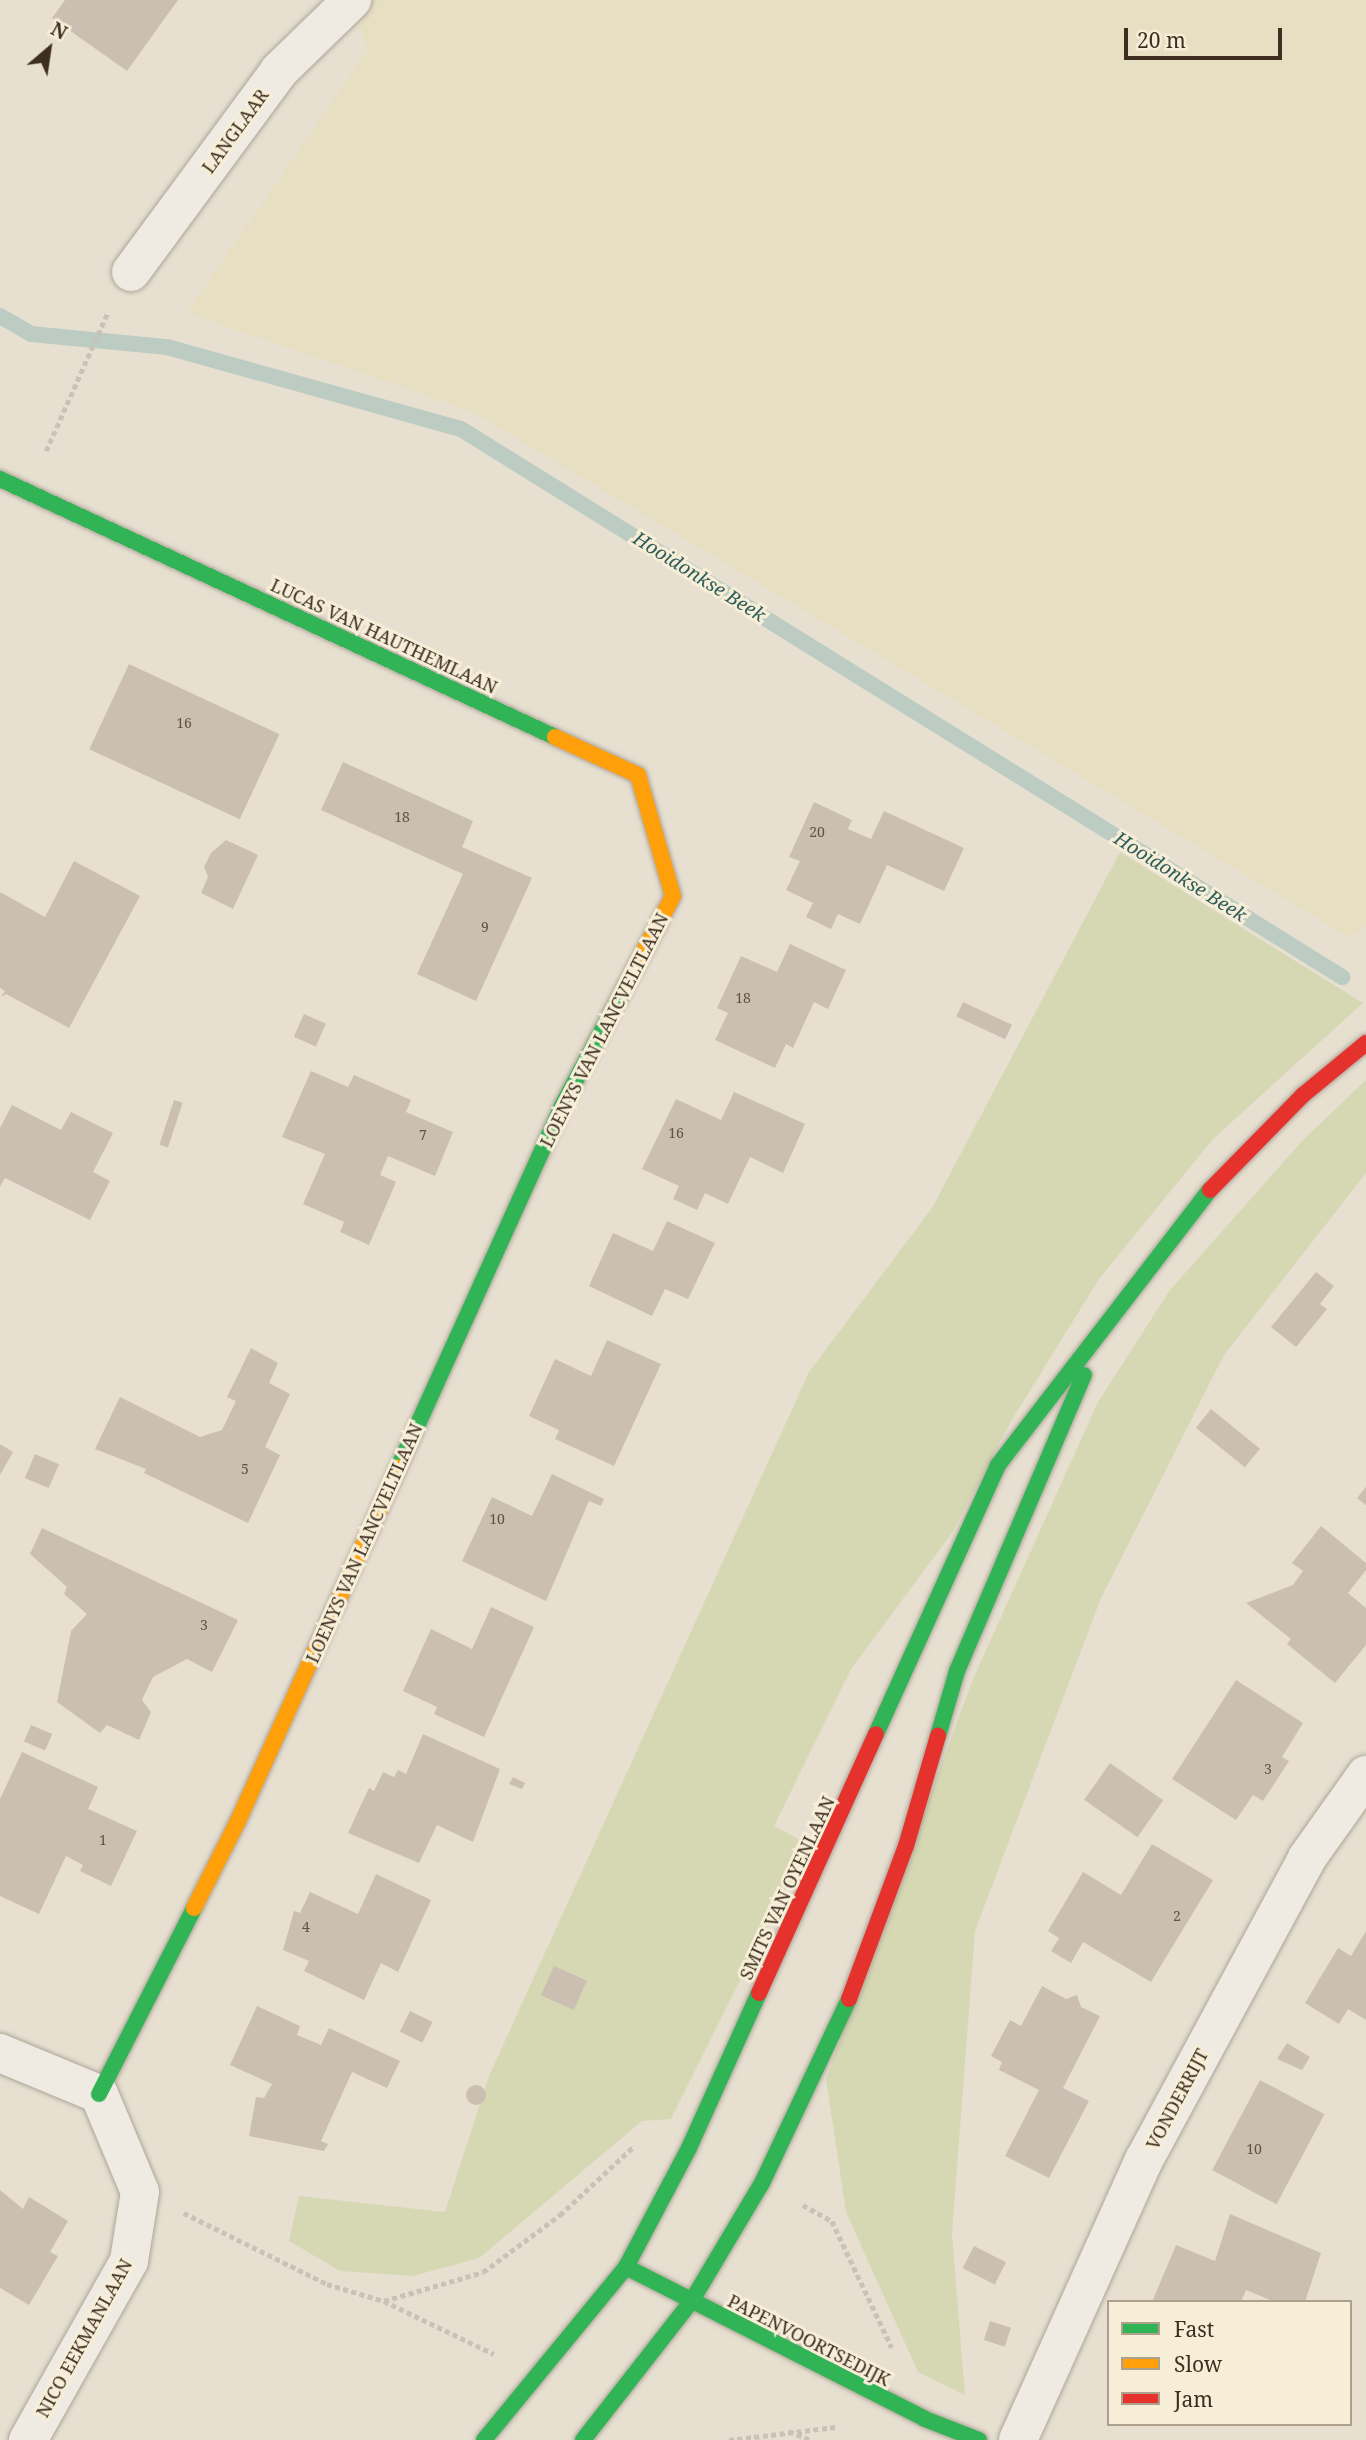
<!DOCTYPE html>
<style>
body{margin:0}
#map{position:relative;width:1366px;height:2440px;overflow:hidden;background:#e7e0d1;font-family:"Noto Serif",serif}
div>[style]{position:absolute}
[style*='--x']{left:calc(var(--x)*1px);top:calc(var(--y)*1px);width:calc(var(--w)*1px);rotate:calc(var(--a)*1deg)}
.farmland>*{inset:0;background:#e6dfc2}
.green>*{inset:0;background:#d6d7b3}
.stream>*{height:16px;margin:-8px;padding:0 8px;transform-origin:8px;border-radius:8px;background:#bcccc2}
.building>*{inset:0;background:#cbbfb2;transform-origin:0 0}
.round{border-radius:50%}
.path>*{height:4.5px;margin-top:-2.25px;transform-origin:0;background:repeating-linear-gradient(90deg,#c8c2b9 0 5px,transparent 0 8.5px)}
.roads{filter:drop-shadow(0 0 2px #ada599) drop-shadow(0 0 2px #ada599)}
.street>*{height:38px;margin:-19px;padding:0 19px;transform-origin:19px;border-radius:19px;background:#efebe3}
.fast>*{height:16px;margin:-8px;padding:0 8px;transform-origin:8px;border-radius:8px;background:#30b455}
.slow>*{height:16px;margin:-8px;padding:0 8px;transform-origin:8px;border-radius:8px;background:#ff9f0a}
.jam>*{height:16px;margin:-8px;padding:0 8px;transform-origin:8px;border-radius:8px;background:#e5322d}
span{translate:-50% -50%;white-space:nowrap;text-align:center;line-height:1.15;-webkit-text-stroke:6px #f7eed8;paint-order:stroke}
.number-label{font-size:14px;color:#605244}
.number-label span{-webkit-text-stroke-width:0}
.street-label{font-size:18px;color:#3d2e20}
.water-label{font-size:19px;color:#2f5d5a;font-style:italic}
.legend{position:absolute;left:1107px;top:2300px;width:245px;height:126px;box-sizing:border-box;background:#f7eed8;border:2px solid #ada18e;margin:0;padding:9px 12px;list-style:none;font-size:21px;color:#3d2e20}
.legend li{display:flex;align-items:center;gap:14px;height:35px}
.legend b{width:35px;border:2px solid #ada18e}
.north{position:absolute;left:14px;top:14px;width:70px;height:70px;-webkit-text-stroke:5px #f7eed8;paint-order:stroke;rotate:29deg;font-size:19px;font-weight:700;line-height:28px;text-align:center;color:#3d2e20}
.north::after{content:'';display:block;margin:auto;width:24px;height:32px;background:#3d2e20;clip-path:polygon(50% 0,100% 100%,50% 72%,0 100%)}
.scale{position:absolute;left:1124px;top:28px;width:158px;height:32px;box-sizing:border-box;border:4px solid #3d2e20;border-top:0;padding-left:9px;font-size:21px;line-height:24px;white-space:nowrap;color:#3d2e20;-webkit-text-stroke:5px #f7eed8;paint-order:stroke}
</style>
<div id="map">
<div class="farmland">
<div style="clip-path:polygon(348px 0,1366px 0,1366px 926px,1349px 937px,471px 411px,187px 313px,368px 49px)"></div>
</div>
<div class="green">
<div style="clip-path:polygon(1120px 852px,1363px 1003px,1213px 1139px,1099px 1279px,1010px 1423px,952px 1533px,851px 1669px,774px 1826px,808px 1844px,671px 2119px,642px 2121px,479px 2258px,413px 2276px,340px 2271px,289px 2241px,299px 2196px,445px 2212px,489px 2076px,809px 1372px,932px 1208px)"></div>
<div style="clip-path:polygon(1366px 1080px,1366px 1173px,1224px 1355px,1101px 1598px,975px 1931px,952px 2234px,965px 2395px,918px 2372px,846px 2212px,826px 2079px,973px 1679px,1098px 1402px,1170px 1290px,1304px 1139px)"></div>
</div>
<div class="stream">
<div style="--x:0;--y:316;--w:36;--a:30"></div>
<div style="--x:31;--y:334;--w:137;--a:5.5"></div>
<div style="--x:167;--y:347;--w:305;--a:15.6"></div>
<div style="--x:461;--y:429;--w:1038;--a:31.88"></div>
</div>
<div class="building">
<div style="clip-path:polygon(65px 0,178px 0,127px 71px,52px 18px)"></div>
<div style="left:129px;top:664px;width:166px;height:94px;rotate:25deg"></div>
<div style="clip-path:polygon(343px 762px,473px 821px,462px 847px,532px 878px,476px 1001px,417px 974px,463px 874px,321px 810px)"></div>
<div style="clip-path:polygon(814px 802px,852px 820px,848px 829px,871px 839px,884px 811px,964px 848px,944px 891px,887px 865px,860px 924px,838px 914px,831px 929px,806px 917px,813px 903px,786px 890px,800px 861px,789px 857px)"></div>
<div style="clip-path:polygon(226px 840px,258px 855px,233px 909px,201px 893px,208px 877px,204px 867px,211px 853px)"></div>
<div style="clip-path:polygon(74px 861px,140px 896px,69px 1028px,6px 994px,1px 997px,5px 991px,0 988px,0 892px,45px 917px)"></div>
<div style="clip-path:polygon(790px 944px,846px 970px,828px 1009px,814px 1002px,793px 1048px,786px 1044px,775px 1068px,715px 1040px,728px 1013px,717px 1008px,741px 956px,777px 972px)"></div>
<div style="left:963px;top:1002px;width:54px;height:16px;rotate:25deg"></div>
<div style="left:304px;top:1014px;width:24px;height:25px;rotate:24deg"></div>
<div style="clip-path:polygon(311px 1071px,348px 1087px,354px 1075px,411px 1100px,406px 1112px,453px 1132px,435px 1176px,388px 1156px,380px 1175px,396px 1182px,369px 1245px,340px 1232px,344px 1222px,303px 1204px,325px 1154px,282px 1137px)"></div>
<div style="clip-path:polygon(734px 1092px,805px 1124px,783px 1173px,750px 1157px,728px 1204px,705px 1193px,697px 1210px,673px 1199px,679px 1186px,642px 1169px,676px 1099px,721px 1120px)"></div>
<div style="left:174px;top:1100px;width:9px;height:47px;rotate:18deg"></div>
<div style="clip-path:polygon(12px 1105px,61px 1130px,71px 1112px,113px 1133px,93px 1172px,110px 1181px,90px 1220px,5px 1178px,0 1187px,0 1128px)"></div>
<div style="clip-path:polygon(667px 1221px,715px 1243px,688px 1299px,665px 1289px,652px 1316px,589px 1286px,613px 1233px,653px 1251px)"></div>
<div style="clip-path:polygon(1316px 1272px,1334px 1286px,1320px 1304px,1327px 1309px,1296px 1347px,1271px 1327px)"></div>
<div style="clip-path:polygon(607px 1340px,661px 1364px,614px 1466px,555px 1439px,559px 1430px,529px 1416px,555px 1359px,591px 1376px)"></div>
<div style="clip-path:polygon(251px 1348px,278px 1363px,269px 1383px,290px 1394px,265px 1447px,280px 1455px,248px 1523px,144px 1473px,146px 1469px,95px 1449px,120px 1397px,200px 1437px,222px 1430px,236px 1401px,227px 1397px)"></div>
<div style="left:1211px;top:1409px;width:63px;height:24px;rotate:39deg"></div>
<div style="clip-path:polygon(0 1444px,13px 1452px,0 1475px)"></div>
<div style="left:35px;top:1454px;width:26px;height:26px;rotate:23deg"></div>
<div style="clip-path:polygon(552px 1474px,604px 1499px,601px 1506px,589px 1501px,546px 1601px,462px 1561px,492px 1497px,532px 1516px)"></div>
<div style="clip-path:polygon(1366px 1487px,1366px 1505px,1357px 1498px)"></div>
<div style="clip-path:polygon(1321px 1526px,1366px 1563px,1366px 1570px,1348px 1593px,1366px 1608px,1366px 1645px,1335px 1683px,1287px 1644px,1291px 1639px,1246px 1603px,1293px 1585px,1303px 1571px,1292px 1563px)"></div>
<div style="clip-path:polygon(42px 1528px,238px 1620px,212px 1672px,187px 1659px,153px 1677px,142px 1700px,151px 1712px,139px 1740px,107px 1725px,100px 1733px,57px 1702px,71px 1631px,87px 1614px,64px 1594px,67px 1587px,30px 1554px)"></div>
<div style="clip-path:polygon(491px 1607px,534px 1627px,484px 1737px,434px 1714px,437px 1707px,403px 1691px,431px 1629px,472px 1649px)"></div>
<div style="clip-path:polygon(1236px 1680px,1303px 1723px,1282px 1757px,1289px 1761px,1263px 1801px,1253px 1795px,1236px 1820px,1172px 1779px)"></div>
<div style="left:31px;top:1725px;width:23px;height:18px;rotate:23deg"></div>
<div style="clip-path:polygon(423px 1734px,500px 1769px,473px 1842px,437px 1825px,419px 1863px,348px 1833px,369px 1788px,374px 1791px,383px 1772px,394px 1777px,398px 1770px,406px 1774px)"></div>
<div style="clip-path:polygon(22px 1752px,98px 1787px,88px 1809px,137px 1831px,111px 1886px,80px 1871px,83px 1865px,66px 1856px,39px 1914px,0 1896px,0 1799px)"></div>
<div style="left:1110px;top:1763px;width:65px;height:45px;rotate:35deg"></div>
<div style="clip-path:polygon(513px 1777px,525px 1783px,522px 1789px,509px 1784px)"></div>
<div style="clip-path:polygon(1152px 1844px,1213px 1880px,1151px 1982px,1083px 1942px,1071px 1963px,1051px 1951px,1059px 1938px,1048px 1931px,1083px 1872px,1121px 1895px)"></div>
<div style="clip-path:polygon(376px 1874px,431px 1900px,398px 1972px,381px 1963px,364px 2000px,304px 1971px,309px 1961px,283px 1950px,294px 1911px,300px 1913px,310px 1892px,358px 1914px)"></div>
<div style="clip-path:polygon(1366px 1931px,1366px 2020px,1348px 2009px,1339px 2024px,1305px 2003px,1338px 1948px,1351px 1956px)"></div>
<div style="left:554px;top:1966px;width:36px;height:32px;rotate:24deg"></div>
<div style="clip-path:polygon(1042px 1986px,1066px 1999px,1077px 1995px,1081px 2007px,1100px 2016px,1063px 2088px,1089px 2101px,1049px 2178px,1005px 2156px,1039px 2090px,999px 2070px,1002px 2062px,991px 2056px,1010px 2020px,1021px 2026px)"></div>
<div style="clip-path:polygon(257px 2006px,300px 2026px,297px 2035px,321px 2045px,329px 2028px,400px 2061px,387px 2088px,352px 2072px,321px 2141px,328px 2144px,324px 2151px,249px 2136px,256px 2097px,264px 2098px,272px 2084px,230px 2065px)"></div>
<div style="left:410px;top:2011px;width:25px;height:23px;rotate:26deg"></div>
<div style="clip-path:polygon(1287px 2043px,1310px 2057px,1302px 2070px,1277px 2059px)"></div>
<div style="left:1260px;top:2080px;width:73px;height:102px;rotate:28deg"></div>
<div class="round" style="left:466px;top:2085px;width:20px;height:20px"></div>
<div style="clip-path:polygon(0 2190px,23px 2209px,29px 2197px,68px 2221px,50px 2252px,58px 2256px,29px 2305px,0 2288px)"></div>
<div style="clip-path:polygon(1230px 2214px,1321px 2253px,1305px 2302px,1275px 2302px,1246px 2290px,1241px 2302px,1152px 2302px,1176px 2245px,1215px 2261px)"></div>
<div style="left:974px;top:2246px;width:36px;height:25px;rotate:27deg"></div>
<div style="left:990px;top:2321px;width:22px;height:20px;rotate:18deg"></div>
</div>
<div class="path">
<div style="--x:46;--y:451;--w:152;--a:-66"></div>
<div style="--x:803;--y:2205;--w:33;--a:29"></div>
<div style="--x:832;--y:2221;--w:140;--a:64.7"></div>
<div style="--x:184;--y:2213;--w:160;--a:26.4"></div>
<div style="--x:327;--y:2284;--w:59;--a:16.6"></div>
<div style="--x:384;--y:2301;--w:122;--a:25.7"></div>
<div style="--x:384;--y:2301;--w:103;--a:-16.3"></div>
<div style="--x:483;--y:2272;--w:96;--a:-36.5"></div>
<div style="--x:560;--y:2215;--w:101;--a:-43"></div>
<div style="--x:789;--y:2431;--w:23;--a:23"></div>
<div style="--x:729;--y:2440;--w:107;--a:-7"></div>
</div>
<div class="roads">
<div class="street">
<div style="--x:131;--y:272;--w:250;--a:-53.6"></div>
<div style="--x:279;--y:71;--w:102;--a:-44.2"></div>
<div style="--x:0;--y:2053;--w:107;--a:22.5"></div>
<div style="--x:99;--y:2094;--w:106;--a:67.3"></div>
<div style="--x:140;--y:2192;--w:70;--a:99.1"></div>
<div style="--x:129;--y:2261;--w:206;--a:119.4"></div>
<div style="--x:1018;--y:2440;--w:307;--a:-65.8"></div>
<div style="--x:1144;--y:2160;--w:343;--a:-61.6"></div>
<div style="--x:1307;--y:1858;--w:102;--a:-54.6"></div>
</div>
<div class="fast">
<div style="--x:0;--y:479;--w:612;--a:24.93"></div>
<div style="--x:398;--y:1468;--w:397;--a:-65.6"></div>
<div style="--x:562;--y:1106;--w:137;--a:-62.1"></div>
<div style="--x:876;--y:1734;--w:295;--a:-65.6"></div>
<div style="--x:998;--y:1465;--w:347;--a:-52.4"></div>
<div style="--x:938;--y:1736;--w:68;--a:-73.7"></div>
<div style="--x:957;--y:1671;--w:322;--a:-66.8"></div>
<div style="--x:99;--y:2094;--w:209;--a:-62.9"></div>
<div style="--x:626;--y:2267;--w:335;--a:26.9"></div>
<div style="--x:925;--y:2419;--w:58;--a:21.3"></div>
<div style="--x:484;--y:2440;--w:224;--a:-50.6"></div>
<div style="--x:626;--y:2267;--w:135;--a:-62.1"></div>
<div style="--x:689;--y:2148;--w:170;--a:-65.7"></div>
<div style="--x:583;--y:2440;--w:175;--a:-52"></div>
<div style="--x:691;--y:2302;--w:139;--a:-59.2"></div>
<div style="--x:762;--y:2183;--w:204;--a:-64.7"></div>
</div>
<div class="slow">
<div style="--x:555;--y:737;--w:91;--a:24.6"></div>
<div style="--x:638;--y:775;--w:126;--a:73.9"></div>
<div style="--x:673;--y:896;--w:101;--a:117.8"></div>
<div style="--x:194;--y:1908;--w:97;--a:-63.2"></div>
<div style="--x:238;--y:1821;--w:388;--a:-65.6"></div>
</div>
<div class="jam">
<div style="--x:1210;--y:1190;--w:133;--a:-45.6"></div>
<div style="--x:1303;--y:1095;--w:82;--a:-39.5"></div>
<div style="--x:759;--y:1993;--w:284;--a:-65.7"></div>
<div style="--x:849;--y:1999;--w:163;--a:-69.6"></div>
<div style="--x:906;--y:1846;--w:115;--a:-73.8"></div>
</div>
</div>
<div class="number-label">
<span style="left:184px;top:723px">16</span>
<span style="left:402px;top:817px">18</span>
<span style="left:817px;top:832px">20</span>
<span style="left:485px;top:927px">9</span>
<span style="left:743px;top:998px">18</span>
<span style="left:676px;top:1133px">16</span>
<span style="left:423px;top:1135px">7</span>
<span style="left:245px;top:1469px">5</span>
<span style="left:497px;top:1519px">10</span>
<span style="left:204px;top:1625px">3</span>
<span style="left:1268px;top:1769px">3</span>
<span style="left:103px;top:1840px">1</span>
<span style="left:1177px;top:1916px">2</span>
<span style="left:306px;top:1927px">4</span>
<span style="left:1254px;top:2149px">10</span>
</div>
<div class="street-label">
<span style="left:235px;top:131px;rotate:-54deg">LANGLAAR</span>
<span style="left:384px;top:636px;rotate:25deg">LUCAS VAN HAUTHEMLAAN</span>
<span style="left:604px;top:1030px;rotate:-63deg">LOENYS VAN LANCVELTLAAN</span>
<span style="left:364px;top:1543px;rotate:-66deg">LOENYS VAN LANCVELTLAAN</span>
<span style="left:787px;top:1888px;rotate:-65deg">SMITS VAN OYENLAAN</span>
<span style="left:1177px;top:2099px;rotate:-62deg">VONDERRIJT</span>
<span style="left:84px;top:2338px;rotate:-61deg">NICO EEKMANLAAN</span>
<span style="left:809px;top:2340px;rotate:27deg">PAPENVOORTSEDIJK</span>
</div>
<div class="water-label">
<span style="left:699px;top:577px;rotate:32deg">Hooidonkse Beek</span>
<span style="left:1180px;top:877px;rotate:32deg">Hooidonkse Beek</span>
</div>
<ul class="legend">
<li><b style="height:9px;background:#30b455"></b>Fast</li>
<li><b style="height:9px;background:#ff9f0a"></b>Slow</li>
<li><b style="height:9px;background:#e5322d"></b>Jam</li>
</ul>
<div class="north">N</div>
<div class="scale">20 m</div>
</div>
